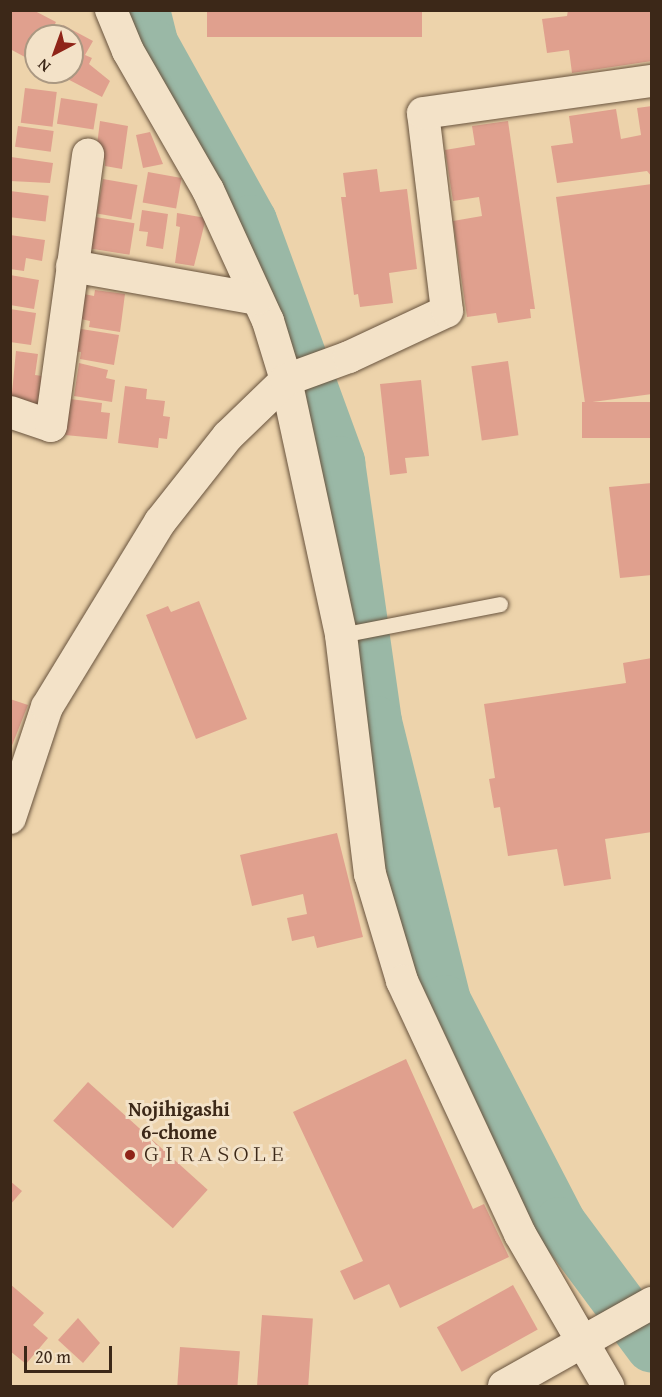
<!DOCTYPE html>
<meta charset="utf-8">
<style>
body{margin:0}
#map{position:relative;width:662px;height:1397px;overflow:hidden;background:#edd3ab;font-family:"Gentium Book Plus","Noto Serif JP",serif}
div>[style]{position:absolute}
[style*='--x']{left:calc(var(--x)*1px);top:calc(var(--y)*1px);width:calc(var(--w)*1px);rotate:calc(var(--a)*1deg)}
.river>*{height:52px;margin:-26px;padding:0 26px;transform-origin:26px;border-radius:26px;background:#9ab8a6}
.building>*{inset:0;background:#e0a08e;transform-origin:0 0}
.roads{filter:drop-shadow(0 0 2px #68533d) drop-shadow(0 0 2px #68533d)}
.lane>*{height:15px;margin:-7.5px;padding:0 7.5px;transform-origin:7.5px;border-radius:7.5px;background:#f3e2c8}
.street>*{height:32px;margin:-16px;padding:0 16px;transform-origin:16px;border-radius:16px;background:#f3e2c8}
.dots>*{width:16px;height:16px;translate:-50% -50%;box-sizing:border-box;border:3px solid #f3e2c8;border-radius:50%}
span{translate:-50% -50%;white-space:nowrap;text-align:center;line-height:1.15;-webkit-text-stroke:6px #f3e2c8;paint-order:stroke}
.poi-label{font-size:18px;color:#3c2818}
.left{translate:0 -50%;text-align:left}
.neighbourhood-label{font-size:20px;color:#3c2818;font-weight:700}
.frame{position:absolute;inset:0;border:12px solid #3c2818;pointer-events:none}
.north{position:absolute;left:24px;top:24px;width:60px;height:60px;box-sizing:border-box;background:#f3e2c8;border:2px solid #aa9882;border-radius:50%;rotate:221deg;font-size:16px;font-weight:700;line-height:24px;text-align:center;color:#3c2818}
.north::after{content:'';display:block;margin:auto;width:21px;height:27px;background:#8f2418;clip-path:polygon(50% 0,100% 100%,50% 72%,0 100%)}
.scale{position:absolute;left:24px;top:1346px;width:88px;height:27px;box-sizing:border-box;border:3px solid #3c2818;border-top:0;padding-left:8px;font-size:18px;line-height:21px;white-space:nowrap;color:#3c2818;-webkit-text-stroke:4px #f3e2c8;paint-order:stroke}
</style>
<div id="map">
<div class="river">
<div style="--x:144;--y:10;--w:36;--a:76"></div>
<div style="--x:153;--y:45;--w:201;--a:60.9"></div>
<div style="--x:251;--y:221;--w:257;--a:69.9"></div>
<div style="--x:339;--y:462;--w:263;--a:81.9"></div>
<div style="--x:376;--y:722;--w:287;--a:76.1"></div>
<div style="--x:445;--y:1001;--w:250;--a:62.6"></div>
<div style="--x:560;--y:1223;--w:154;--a:53.4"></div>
</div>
<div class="building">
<div style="clip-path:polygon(10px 10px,33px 10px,56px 22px,51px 32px,57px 36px,63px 25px,93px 41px,85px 55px,92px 58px,89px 64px,110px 81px,102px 97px,54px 72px,72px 72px,72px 36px,36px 36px,36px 63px,10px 49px)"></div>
<div style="left:207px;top:10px;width:215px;height:27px"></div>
<div style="clip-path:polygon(568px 10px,652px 10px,652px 61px,572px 73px,569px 50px,547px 53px,542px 19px,567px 16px)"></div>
<div style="left:25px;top:88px;width:32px;height:35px;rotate:7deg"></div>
<div style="left:61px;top:98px;width:37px;height:26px;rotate:9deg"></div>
<div style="clip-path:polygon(652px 106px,652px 177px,647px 171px,557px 183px,551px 146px,573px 143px,569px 116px,616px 109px,621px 139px,641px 135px,637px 108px)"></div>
<div style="clip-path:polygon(100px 121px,128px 126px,122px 169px,105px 166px,105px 160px,96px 153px)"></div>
<div style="clip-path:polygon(508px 121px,535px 309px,530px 309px,531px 318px,498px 323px,496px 313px,467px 317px,453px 221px,482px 216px,479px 197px,453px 201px,445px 150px,475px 145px,472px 126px)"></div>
<div style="left:18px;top:126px;width:36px;height:21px;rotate:8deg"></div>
<div style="clip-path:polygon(150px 132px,163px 164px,143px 168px,136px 135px)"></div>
<div style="clip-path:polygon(11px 157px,53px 163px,50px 183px,10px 181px)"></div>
<div style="clip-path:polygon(377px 169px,380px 192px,407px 189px,417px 269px,389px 273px,393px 303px,360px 307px,358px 294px,354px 295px,341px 197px,346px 197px,343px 173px)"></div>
<div style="left:148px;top:172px;width:34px;height:31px;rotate:10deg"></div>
<div style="left:103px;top:179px;width:35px;height:35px;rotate:10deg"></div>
<div style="clip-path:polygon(652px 184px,652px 394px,585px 403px,556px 197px)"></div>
<div style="left:10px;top:191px;width:39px;height:26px;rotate:7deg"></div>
<div style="clip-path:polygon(142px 210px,168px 214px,163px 249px,146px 246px,148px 232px,139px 231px)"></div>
<div style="clip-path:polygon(177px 213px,206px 218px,194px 266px,175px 263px,180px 227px,176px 226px)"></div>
<div style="left:95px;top:217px;width:40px;height:32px;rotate:9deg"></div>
<div style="clip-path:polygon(10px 235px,45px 240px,42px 261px,26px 258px,24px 271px,10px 269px)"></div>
<div style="clip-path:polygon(10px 275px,39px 280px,34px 309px,10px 305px)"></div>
<div style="clip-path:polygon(95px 290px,125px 294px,120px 332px,89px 327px,90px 321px,81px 319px,84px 294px,94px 296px)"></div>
<div style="clip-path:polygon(10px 309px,36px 313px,31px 345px,10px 342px)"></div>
<div style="clip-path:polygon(75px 328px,119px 335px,114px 365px,80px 359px,81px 352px,72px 351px)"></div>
<div style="clip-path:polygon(16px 351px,38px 354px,35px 375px,49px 377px,45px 407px,11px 403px)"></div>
<div style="left:508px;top:361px;width:75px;height:37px;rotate:82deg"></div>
<div style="clip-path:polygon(79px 363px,108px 370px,106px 378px,115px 380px,112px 402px,74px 396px)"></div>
<div style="clip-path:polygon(421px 380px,429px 456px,405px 458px,407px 473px,390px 475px,380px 384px)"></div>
<div style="clip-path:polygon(125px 386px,147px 389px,146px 399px,165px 401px,163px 416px,170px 417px,167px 439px,159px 438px,158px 448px,118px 443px)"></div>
<div style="clip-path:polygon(70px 399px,102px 403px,101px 412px,110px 413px,107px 439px,65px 435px)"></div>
<div style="left:652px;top:402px;width:36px;height:70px;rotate:90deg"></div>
<div style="clip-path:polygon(652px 483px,652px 575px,620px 578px,609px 487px)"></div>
<div style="clip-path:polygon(199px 601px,247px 719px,196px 739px,146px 615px,168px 606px,171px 612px)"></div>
<div style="clip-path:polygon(652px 658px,652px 832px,605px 839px,611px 879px,564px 886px,557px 849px,508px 856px,500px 807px,494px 808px,489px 779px,495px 778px,484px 704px,626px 683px,623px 663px)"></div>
<div style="clip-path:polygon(10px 699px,28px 705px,11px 748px,10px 748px)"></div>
<div style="clip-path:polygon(337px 833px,363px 937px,317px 948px,314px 936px,292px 941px,287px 918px,307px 914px,303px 894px,252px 906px,240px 855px)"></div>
<div style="clip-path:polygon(406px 1059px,473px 1209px,484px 1204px,509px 1257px,400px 1308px,389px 1284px,354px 1300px,340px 1271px,363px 1261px,293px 1112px)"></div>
<div style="left:88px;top:1082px;width:161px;height:52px;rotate:42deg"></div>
<div style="clip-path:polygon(10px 1181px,22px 1191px,10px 1205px)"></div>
<div style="clip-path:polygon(10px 1284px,44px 1313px,33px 1325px,48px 1338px,26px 1364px,10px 1351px)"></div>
<div style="left:513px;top:1285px;width:51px;height:87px;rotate:61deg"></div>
<div style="left:262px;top:1315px;width:51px;height:71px;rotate:4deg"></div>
<div style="clip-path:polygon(78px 1318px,100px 1343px,83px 1363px,58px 1340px)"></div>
<div style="left:180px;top:1347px;width:60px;height:39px;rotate:4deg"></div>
</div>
<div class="roads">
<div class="lane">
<div style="--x:341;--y:635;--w:162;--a:-11"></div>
</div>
<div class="street">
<div style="--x:111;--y:10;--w:44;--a:67.5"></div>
<div style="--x:128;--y:51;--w:160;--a:60.1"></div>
<div style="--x:208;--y:190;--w:144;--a:65.4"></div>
<div style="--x:268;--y:321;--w:62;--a:73"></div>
<div style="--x:286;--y:380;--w:261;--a:77.8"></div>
<div style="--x:341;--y:635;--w:241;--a:83.1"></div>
<div style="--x:370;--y:874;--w:112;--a:73.3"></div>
<div style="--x:402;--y:981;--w:279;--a:65"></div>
<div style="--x:520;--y:1234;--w:176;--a:59.9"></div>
<div style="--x:72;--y:266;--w:188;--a:10.1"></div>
<div style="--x:10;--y:412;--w:43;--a:18.9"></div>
<div style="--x:51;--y:426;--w:274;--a:-82.2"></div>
<div style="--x:10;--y:818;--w:117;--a:-71.6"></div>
<div style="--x:47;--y:707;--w:217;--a:-58.6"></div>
<div style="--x:160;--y:522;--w:110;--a:-51.7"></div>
<div style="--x:228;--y:436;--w:81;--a:-44"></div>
<div style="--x:286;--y:380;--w:67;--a:-20.1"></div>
<div style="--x:349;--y:357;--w:108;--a:-25.1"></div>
<div style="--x:447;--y:311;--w:199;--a:-96.9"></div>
<div style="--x:423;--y:113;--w:231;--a:-8"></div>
<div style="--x:504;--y:1386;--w:170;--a:-29.3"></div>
</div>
</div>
<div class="dots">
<div style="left:130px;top:1155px;background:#8f2418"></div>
</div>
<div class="poi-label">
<span class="left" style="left:142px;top:1155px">ＧＩＲＡＳＯＬＥ</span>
</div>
<div class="neighbourhood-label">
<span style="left:179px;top:1120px">Nojihigashi<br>6-chome</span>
</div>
<div class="frame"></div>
<div class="north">N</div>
<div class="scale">20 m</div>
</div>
